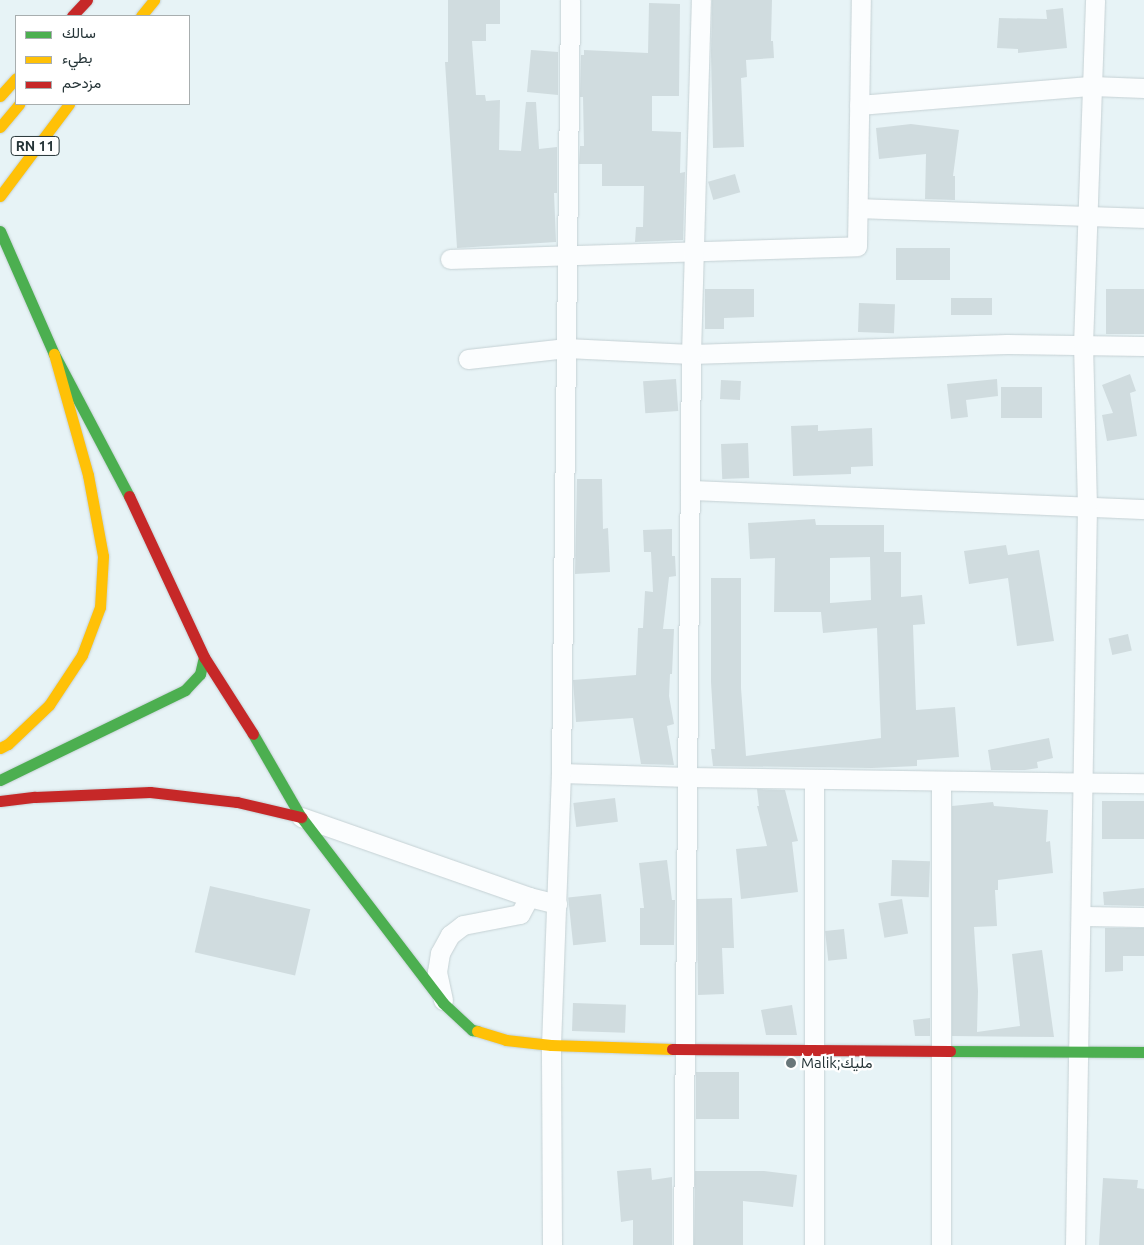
<!DOCTYPE html>
<meta charset="utf-8">
<style>
body{margin:0}
#map{position:relative;width:1144px;height:1245px;overflow:hidden;background:#e7f3f6;font-family:Ubuntu,Vazirmatn,sans-serif}
div>[style]{position:absolute}
[style*='--x']{left:calc(var(--x)*1px);top:calc(var(--y)*1px);width:calc(var(--w)*1px);rotate:calc(var(--a)*1deg)}
.building>*{inset:0;background:#d0dcdf;transform-origin:0 0}
.roads{filter:drop-shadow(0 0 1px #c5d1d4) drop-shadow(0 0 1px #c5d1d4)}
.street>*{height:19px;margin:-9.5px;padding:0 9.5px;transform-origin:9.5px;border-radius:9.5px;background:#fbfdfe}
.fast>*{height:11px;margin:-5.5px;padding:0 5.5px;transform-origin:5.5px;border-radius:5.5px;background:#4caf50}
.slow>*{height:11px;margin:-5.5px;padding:0 5.5px;transform-origin:5.5px;border-radius:5.5px;background:#ffc107}
.jam>*{height:11px;margin:-5.5px;padding:0 5.5px;transform-origin:5.5px;border-radius:5.5px;background:#c62828}
.dots>*{width:14px;height:14px;translate:-50% -50%;box-sizing:border-box;border:2px solid #fff;border-radius:50%}
span{translate:-50% -50%;white-space:nowrap;text-align:center;line-height:1.15;-webkit-text-stroke:4.5px #fff;paint-order:stroke}
.shield-label span{padding:1px 4px;background:#fff;border:1px solid;border-radius:4px;-webkit-text-stroke-width:0}
.shield-label{font-size:14px;color:#253437;font-weight:700}
.poi-label{font-size:15px;color:#253437}
.left{translate:0 -50%;text-align:left}
.legend{position:absolute;left:15px;top:15px;width:175px;height:90px;box-sizing:border-box;background:#fff;border:1px solid #a8aeaf;margin:0;padding:6px 9px;list-style:none;font-size:15px;color:#253437}
.legend li{display:flex;align-items:center;gap:10px;height:25px}
.legend b{width:25px;border:1px solid #a8aeaf}
</style>
<div id="map">
<div class="building">
<div style="clip-path:polygon(448px 0,500px 0,500px 24px,486px 24px,486px 41px,472px 41px,476px 95px,485px 95px,486px 101px,500px 100px,499px 150px,521px 151px,526px 102px,536px 102px,539px 149px,557px 147px,557px 193px,554px 193px,556px 242px,457px 248px,445px 62px,448px 62px)"></div>
<div style="clip-path:polygon(712px 0,772px 0,771px 41px,773px 41px,774px 58px,746px 60px,747px 77px,741px 78px,744px 147px,713px 148px,711px 53px)"></div>
<div style="clip-path:polygon(649px 3px,680px 4px,679px 96px,652px 96px,652px 131px,681px 132px,680px 173px,685px 172px,683px 240px,635px 242px,636px 227px,643px 227px,644px 186px,602px 186px,602px 164px,579px 164px,580px 146px,584px 146px,583px 97px,580px 97px,581px 55px,584px 55px,584px 50px,648px 53px)"></div>
<div style="clip-path:polygon(1063px 8px,1067px 48px,1018px 53px,1018px 49px,997px 48px,999px 18px,1047px 19px,1046px 10px)"></div>
<div style="clip-path:polygon(531px 50px,558px 52px,558px 95px,527px 92px)"></div>
<div style="clip-path:polygon(911px 124px,959px 130px,953px 176px,955px 176px,955px 200px,925px 199px,926px 154px,879px 159px,876px 128px)"></div>
<div style="left:735px;top:174px;width:19px;height:28px;rotate:74deg"></div>
<div style="left:950px;top:248px;width:32px;height:54px;rotate:90deg"></div>
<div style="clip-path:polygon(705px 289px,754px 289px,754px 317px,724px 318px,724px 329px,705px 329px)"></div>
<div style="left:1106px;top:289px;width:38px;height:45px"></div>
<div style="left:951px;top:298px;width:41px;height:17px"></div>
<div style="left:859px;top:303px;width:36px;height:29px;rotate:2deg"></div>
<div style="clip-path:polygon(1130px 374px,1136px 391px,1130px 393px,1137px 436px,1107px 441px,1102px 415px,1113px 413px,1102px 385px)"></div>
<div style="left:676px;top:379px;width:32px;height:33px;rotate:86deg"></div>
<div style="clip-path:polygon(997px 379px,998px 396px,966px 400px,968px 417px,951px 419px,947px 384px)"></div>
<div style="left:721px;top:380px;width:20px;height:19px;rotate:3deg"></div>
<div style="left:1001px;top:387px;width:41px;height:31px"></div>
<div style="clip-path:polygon(818px 425px,818px 431px,872px 428px,873px 466px,851px 467px,851px 474px,793px 476px,791px 426px)"></div>
<div style="left:748px;top:443px;width:35px;height:27px;rotate:88deg"></div>
<div style="clip-path:polygon(577px 479px,602px 479px,603px 529px,608px 528px,610px 572px,575px 574px)"></div>
<div style="clip-path:polygon(evenodd,815px 519px,816px 525px,884px 525px,884px 552px,901px 552px,901px 597px,922px 595px,925px 624px,913px 625px,916px 710px,955px 707px,959px 757px,917px 760px,917px 766px,872px 768px,713px 766px,711px 749px,715px 749px,711px 682px,711px 578px,741px 578px,741px 688px,746px 756px,881px 738px,877px 628px,823px 633px,821px 612px,774px 612px,775px 558px,750px 559px,748px 523px,815px 519px,870px 557px,871px 600px,830px 603px,830px 558px,870px 557px)"></div>
<div style="clip-path:polygon(672px 529px,672px 556px,675px 556px,676px 576px,669px 577px,663px 629px,674px 629px,672px 674px,670px 674px,669px 696px,674px 724px,667px 726px,674px 765px,641px 764px,633px 718px,576px 722px,573px 680px,636px 675px,638px 628px,643px 628px,645px 591px,653px 592px,651px 552px,644px 552px,643px 530px)"></div>
<div style="clip-path:polygon(1006px 545px,1008px 555px,1039px 550px,1054px 641px,1017px 646px,1008px 578px,969px 584px,964px 551px)"></div>
<div style="left:1128px;top:634px;width:17px;height:20px;rotate:77deg"></div>
<div style="clip-path:polygon(1049px 738px,1053px 758px,1037px 762px,1038px 768px,1025px 770px,991px 770px,988px 750px)"></div>
<div style="clip-path:polygon(757px 789px,785px 790px,798px 841px,792px 842px,798px 892px,741px 899px,736px 849px,767px 846px,757px 806px,759px 806px)"></div>
<div style="left:615px;top:798px;width:24px;height:42px;rotate:83deg"></div>
<div style="left:1102px;top:801px;width:42px;height:38px"></div>
<div style="clip-path:polygon(993px 802px,994px 806px,1048px 810px,1046px 842px,1050px 841px,1053px 873px,998px 880px,998px 890px,995px 890px,997px 926px,974px 927px,978px 991px,977px 1032px,1020px 1026px,1012px 954px,1042px 950px,1054px 1037px,952px 1036px,952px 806px)"></div>
<div style="clip-path:polygon(667px 860px,672px 900px,675px 900px,674px 945px,640px 945px,640px 908px,644px 908px,639px 863px)"></div>
<div style="left:892px;top:860px;width:38px;height:36px;rotate:2deg"></div>
<div style="left:210px;top:886px;width:103px;height:68px;rotate:13deg"></div>
<div style="clip-path:polygon(1144px 888px,1144px 906px,1104px 905px,1103px 892px)"></div>
<div style="left:601px;top:894px;width:48px;height:33px;rotate:84deg"></div>
<div style="clip-path:polygon(732px 898px,734px 948px,722px 948px,724px 994px,698px 995px,697px 899px)"></div>
<div style="left:902px;top:899px;width:35px;height:24px;rotate:80deg"></div>
<div style="clip-path:polygon(1105px 928px,1144px 928px,1144px 956px,1123px 956px,1123px 971px,1105px 972px)"></div>
<div style="left:844px;top:929px;width:30px;height:19px;rotate:84deg"></div>
<div style="left:573px;top:1003px;width:53px;height:28px;rotate:2deg"></div>
<div style="clip-path:polygon(792px 1005px,797px 1035px,766px 1035px,761px 1010px)"></div>
<div style="clip-path:polygon(930px 1018px,930px 1036px,915px 1036px,913px 1020px)"></div>
<div style="left:696px;top:1072px;width:43px;height:47px"></div>
<div style="clip-path:polygon(651px 1168px,652px 1180px,672px 1177px,672px 1245px,633px 1245px,633px 1220px,621px 1222px,617px 1171px)"></div>
<div style="clip-path:polygon(695px 1171px,764px 1171px,797px 1175px,793px 1207px,743px 1201px,743px 1245px,694px 1245px)"></div>
<div style="clip-path:polygon(1103px 1178px,1138px 1180px,1137px 1188px,1144px 1189px,1144px 1245px,1099px 1245px)"></div>
</div>
<div class="roads">
<div class="street">
<div style="--x:859;--y:105;--w:234;--a:-4.7"></div>
<div style="--x:1092;--y:86;--w:52;--a:2.2"></div>
<div style="--x:858;--y:208;--w:286;--a:2"></div>
<div style="--x:450;--y:259;--w:407;--a:-1.8"></div>
<div style="--x:857;--y:246;--w:246;--a:-89.1"></div>
<div style="--x:468;--y:359;--w:99;--a:-6.4"></div>
<div style="--x:566;--y:348;--w:125;--a:2.7"></div>
<div style="--x:691;--y:354;--w:316;--a:-1.8"></div>
<div style="--x:1007;--y:344;--w:137;--a:0.8"></div>
<div style="--x:690;--y:490;--w:454;--a:2.4"></div>
<div style="--x:561;--y:773;--w:127;--a:1.8"></div>
<div style="--x:688;--y:777;--w:456;--a:0.8"></div>
<div style="--x:814;--y:779;--w:466;--a:90"></div>
<div style="--x:941;--y:781;--w:464;--a:90"></div>
<div style="--x:301;--y:817;--w:242;--a:19.3"></div>
<div style="--x:529;--y:897;--w:29;--a:14"></div>
<div style="--x:1081;--y:916;--w:63;--a:0.9"></div>
<div style="--x:443;--y:1000;--w:29;--a:-102"></div>
<div style="--x:437;--y:972;--w:19;--a:-81"></div>
<div style="--x:440;--y:953;--w:21;--a:-61"></div>
<div style="--x:450;--y:935;--w:16;--a:-38"></div>
<div style="--x:463;--y:925;--w:58;--a:-10.9"></div>
<div style="--x:520;--y:914;--w:19;--a:-62"></div>
<div style="--x:552;--y:1245;--w:200;--a:-90.3"></div>
<div style="--x:551;--y:1045;--w:272;--a:-87.9"></div>
<div style="--x:561;--y:773;--w:773;--a:-89.33"></div>
<div style="--x:683;--y:1245;--w:891;--a:-89.49"></div>
<div style="--x:691;--y:354;--w:354;--a:-88.4"></div>
<div style="--x:1075;--y:1245;--w:738;--a:-89.07"></div>
<div style="--x:1087;--y:507;--w:162;--a:-91.4"></div>
<div style="--x:1083;--y:345;--w:345;--a:-88"></div>
</div>
<div class="fast">
<div style="--x:0;--y:231;--w:134;--a:66.3"></div>
<div style="--x:54;--y:354;--w:161;--a:62.2"></div>
<div style="--x:253;--y:734;--w:96;--a:60"></div>
<div style="--x:301;--y:817;--w:234;--a:52.6"></div>
<div style="--x:443;--y:1003;--w:40;--a:43"></div>
<div style="--x:472;--y:1030;--w:5;--a:11"></div>
<div style="--x:0;--y:780;--w:206;--a:-25.9"></div>
<div style="--x:185;--y:690;--w:22;--a:-47"></div>
<div style="--x:200;--y:674;--w:17;--a:-77"></div>
<div style="--x:950;--y:1051;--w:194;--a:0.3"></div>
</div>
<div class="slow">
<div style="--x:141;--y:16;--w:21;--a:-51"></div>
<div style="--x:0;--y:96;--w:24;--a:-48"></div>
<div style="--x:0;--y:127;--w:30;--a:-50"></div>
<div style="--x:0;--y:196;--w:115;--a:-53.1"></div>
<div style="--x:0;--y:748;--w:9;--a:-27"></div>
<div style="--x:8;--y:744;--w:57;--a:-43.6"></div>
<div style="--x:49;--y:705;--w:60;--a:-56.6"></div>
<div style="--x:82;--y:655;--w:51;--a:-69.4"></div>
<div style="--x:100;--y:607;--w:51;--a:-86.6"></div>
<div style="--x:103;--y:556;--w:82;--a:-100.5"></div>
<div style="--x:88;--y:475;--w:126;--a:-105.7"></div>
<div style="--x:477;--y:1031;--w:30;--a:17"></div>
<div style="--x:506;--y:1040;--w:45;--a:6.3"></div>
<div style="--x:551;--y:1045;--w:121;--a:1.9"></div>
</div>
<div class="jam">
<div style="--x:72;--y:16;--w:22;--a:-47"></div>
<div style="--x:129;--y:496;--w:178;--a:65"></div>
<div style="--x:204;--y:657;--w:91;--a:57.5"></div>
<div style="--x:0;--y:801;--w:35;--a:-7"></div>
<div style="--x:35;--y:797;--w:115;--a:-2.5"></div>
<div style="--x:150;--y:792;--w:88;--a:6.6"></div>
<div style="--x:237;--y:802;--w:66;--a:13.2"></div>
<div style="--x:672;--y:1049;--w:278;--a:0.4"></div>
</div>
</div>
<div class="dots">
<div style="left:791px;top:1063px;background:#69777a"></div>
</div>
<div class="shield-label">
<span style="left:35px;top:146px">RN 11</span>
</div>
<div class="poi-label">
<span class="left" style="left:801px;top:1063px">Malik;مليك</span>
</div>
<ul class="legend">
<li><b style="height:6px;background:#4caf50"></b>سالك</li>
<li><b style="height:6px;background:#ffc107"></b>بطيء</li>
<li><b style="height:6px;background:#c62828"></b>مزدحم</li>
</ul>
</div>
